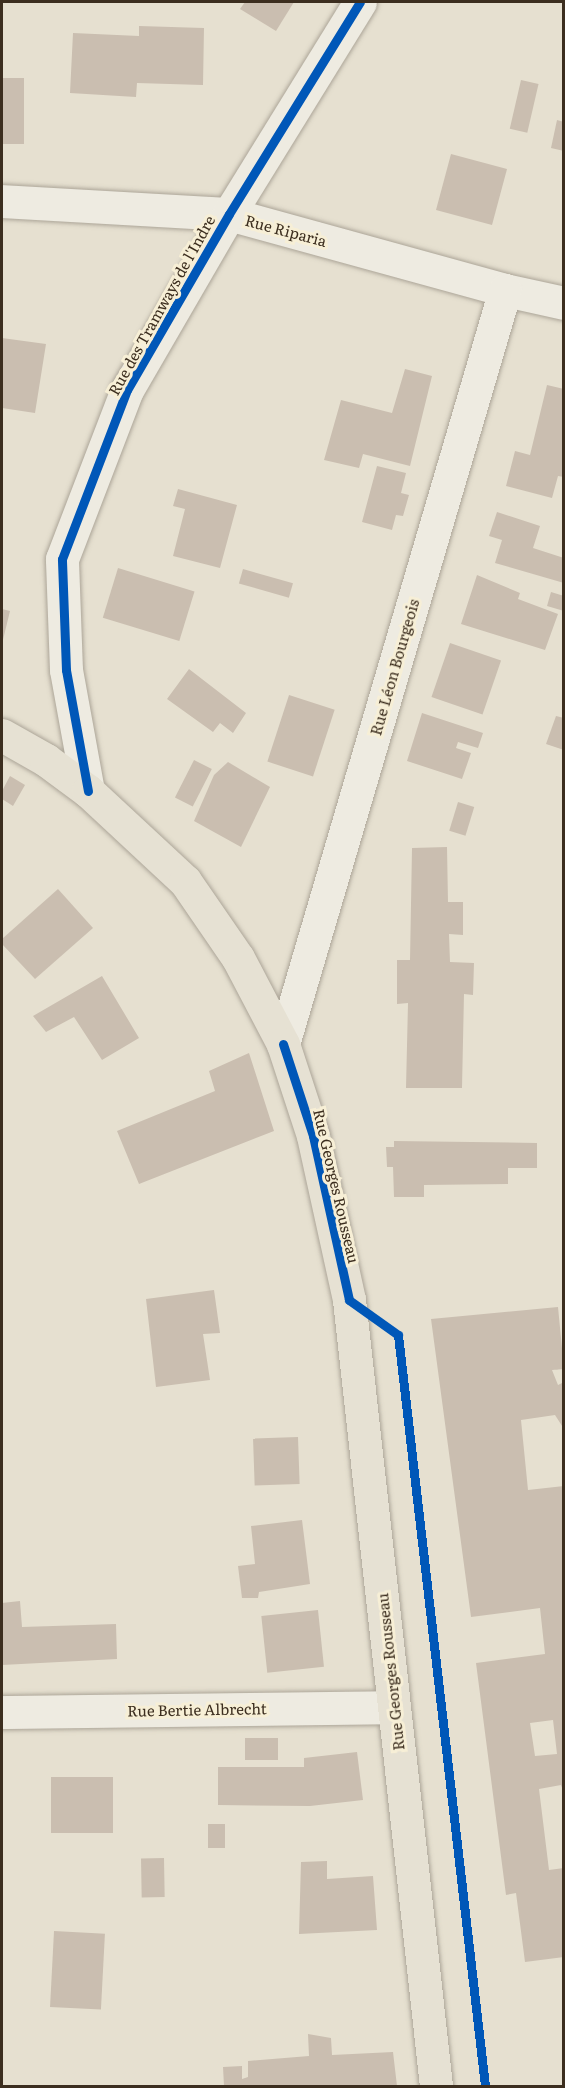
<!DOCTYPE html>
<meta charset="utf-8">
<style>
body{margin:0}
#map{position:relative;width:565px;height:2088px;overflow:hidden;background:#e6e0d0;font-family:Literata,serif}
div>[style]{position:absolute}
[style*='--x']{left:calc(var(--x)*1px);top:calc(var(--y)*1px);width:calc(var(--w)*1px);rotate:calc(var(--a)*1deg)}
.building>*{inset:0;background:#cabeb0;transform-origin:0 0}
.roads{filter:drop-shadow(0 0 2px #aca598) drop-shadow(0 0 2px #aca598)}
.street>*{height:33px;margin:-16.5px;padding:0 16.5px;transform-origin:16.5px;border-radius:16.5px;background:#eeebe1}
.primary>*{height:33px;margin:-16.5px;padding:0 16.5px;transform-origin:16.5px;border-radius:16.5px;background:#e6e1d3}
.cycleway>*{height:9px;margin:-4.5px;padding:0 4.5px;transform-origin:4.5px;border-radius:4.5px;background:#0057b8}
span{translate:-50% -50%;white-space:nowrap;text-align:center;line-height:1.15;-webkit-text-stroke:6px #f7efd6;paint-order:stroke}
.street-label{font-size:15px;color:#3c2e1f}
.frame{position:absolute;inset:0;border:3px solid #3c2e1f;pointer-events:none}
</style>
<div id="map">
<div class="building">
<div style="clip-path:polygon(245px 2px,294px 2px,276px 31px,240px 9px)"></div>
<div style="clip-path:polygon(139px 26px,204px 28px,203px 85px,137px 83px,136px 97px,70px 93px,73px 33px,139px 36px)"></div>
<div style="left:2px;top:78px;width:22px;height:66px"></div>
<div style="left:521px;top:80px;width:18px;height:50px;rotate:13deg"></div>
<div style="clip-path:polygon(557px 120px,564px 122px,564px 151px,551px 148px)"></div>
<div style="left:451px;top:154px;width:58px;height:58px;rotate:15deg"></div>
<div style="clip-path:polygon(2px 338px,46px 344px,35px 413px,2px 408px)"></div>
<div style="clip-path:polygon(405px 369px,432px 376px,410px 466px,363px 454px,359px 468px,324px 460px,341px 400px,392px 413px)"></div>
<div style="clip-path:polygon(547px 385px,564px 389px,564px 477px,558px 476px,552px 498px,506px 486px,515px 451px,530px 455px)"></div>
<div style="clip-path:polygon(377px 466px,406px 473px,401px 493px,409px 495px,403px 516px,396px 515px,392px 530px,362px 522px)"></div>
<div style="clip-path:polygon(178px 489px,237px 505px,220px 568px,173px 556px,185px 509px,173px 506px)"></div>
<div style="clip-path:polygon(497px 512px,540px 526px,533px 548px,564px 558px,564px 583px,495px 563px,502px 540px,489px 536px)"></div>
<div style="left:118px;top:568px;width:80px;height:52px;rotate:17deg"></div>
<div style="left:243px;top:569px;width:52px;height:15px;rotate:16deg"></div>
<div style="clip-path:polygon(477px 575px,520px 593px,518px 599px,558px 614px,545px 650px,461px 624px)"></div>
<div style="clip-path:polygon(551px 592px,564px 596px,564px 611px,547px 606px)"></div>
<div style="clip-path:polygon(2px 609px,10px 611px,2px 644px)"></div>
<div style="left:450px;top:643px;width:54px;height:57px;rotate:19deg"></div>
<div style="clip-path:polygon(189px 669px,246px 713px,233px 733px,220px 723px,213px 732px,167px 699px)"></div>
<div style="left:289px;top:695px;width:48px;height:70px;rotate:18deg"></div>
<div style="clip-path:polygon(422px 713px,483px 733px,478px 748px,458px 742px,456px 748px,471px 753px,462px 779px,407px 761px)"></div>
<div style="clip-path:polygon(556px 716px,564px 718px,564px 750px,546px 744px)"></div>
<div style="left:194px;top:760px;width:20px;height:42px;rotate:27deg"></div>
<div style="clip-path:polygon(228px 762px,270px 787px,241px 847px,194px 821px,214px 775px)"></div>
<div style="clip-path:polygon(10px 776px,25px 785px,13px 806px,2px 799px,2px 791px)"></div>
<div style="left:458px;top:802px;width:17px;height:30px;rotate:17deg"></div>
<div style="clip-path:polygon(447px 847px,448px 902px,463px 902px,463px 935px,449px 934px,450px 962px,474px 963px,473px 995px,464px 994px,462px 1088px,406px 1088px,408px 1003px,397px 1004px,397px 960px,410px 960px,412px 848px)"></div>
<div style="clip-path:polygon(58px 889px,93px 928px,35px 979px,2px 944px,2px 939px)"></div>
<div style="clip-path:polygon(102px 976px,139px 1038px,102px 1060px,74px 1017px,46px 1032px,33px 1016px)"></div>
<div style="clip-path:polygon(249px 1053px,274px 1131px,139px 1184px,117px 1131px,215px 1091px,209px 1071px)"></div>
<div style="clip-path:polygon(394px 1141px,537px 1143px,537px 1168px,508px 1168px,508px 1184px,424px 1185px,424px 1197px,394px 1197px,393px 1167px,387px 1167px,386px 1147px,394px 1147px)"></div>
<div style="clip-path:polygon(214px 1290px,220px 1333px,203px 1334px,210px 1380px,156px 1387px,146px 1299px)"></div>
<div style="clip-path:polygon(evenodd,558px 1307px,564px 1369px,552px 1370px,558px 1385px,564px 1382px,564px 1429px,555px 1415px,521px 1420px,528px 1490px,564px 1486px,564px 1793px,561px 1785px,539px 1789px,549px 1870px,564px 1868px,564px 1957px,525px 1962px,516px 1893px,506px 1895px,476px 1663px,545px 1654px,540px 1608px,471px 1617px,431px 1319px,558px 1307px,553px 1720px,557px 1754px,535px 1756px,530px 1723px,553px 1720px)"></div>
<div style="left:298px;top:1437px;width:47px;height:45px;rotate:88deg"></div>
<div style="clip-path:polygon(302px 1520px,310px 1584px,259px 1592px,258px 1598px,242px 1598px,238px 1566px,255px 1564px,251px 1526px)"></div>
<div style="clip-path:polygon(20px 1601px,22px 1627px,116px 1624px,117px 1659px,2px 1665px,2px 1603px)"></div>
<div style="left:318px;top:1610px;width:57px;height:57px;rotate:84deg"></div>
<div style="left:245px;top:1738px;width:33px;height:22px"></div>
<div style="clip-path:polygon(357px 1752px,363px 1800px,310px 1806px,218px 1805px,218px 1767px,304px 1767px,304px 1758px)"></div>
<div style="left:51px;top:1777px;width:62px;height:56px"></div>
<div style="left:208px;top:1824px;width:17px;height:24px"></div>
<div style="left:164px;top:1858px;width:39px;height:23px;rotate:89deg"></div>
<div style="clip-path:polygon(327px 1861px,327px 1879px,373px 1876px,377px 1930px,299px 1934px,301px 1862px)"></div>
<div style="left:54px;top:1931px;width:51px;height:76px;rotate:3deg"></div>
<div style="clip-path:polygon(308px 2034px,331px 2038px,332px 2055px,393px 2052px,397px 2086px,224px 2086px,223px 2067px,242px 2066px,242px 2079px,248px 2077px,248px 2061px,309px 2056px)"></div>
</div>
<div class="roads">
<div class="street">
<div style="--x:2;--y:201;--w:227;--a:3.3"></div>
<div style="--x:229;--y:214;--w:286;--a:15.4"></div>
<div style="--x:505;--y:290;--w:60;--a:12.4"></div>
<div style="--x:88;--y:791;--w:123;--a:-100.3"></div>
<div style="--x:66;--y:670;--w:111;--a:-92.1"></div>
<div style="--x:62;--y:559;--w:181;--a:-69"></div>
<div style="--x:127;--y:390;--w:203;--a:-59.9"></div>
<div style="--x:229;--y:214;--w:249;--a:-58.3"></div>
<div style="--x:283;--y:1044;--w:786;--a:-73.59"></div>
<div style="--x:2;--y:1712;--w:390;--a:-0.7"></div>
</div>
<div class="primary">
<div style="--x:2;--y:735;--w:51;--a:29.6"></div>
<div style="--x:46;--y:760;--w:52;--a:36.4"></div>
<div style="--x:88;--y:791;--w:132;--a:42.9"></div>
<div style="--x:185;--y:881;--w:93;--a:55.5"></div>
<div style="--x:238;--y:958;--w:97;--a:62.4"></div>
<div style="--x:283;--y:1044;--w:97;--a:71.9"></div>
<div style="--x:313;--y:1136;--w:168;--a:77.6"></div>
<div style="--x:349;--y:1300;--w:791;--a:83.68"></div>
</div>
</div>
<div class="cycleway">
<div style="--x:88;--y:791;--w:123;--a:-100.3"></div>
<div style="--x:66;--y:670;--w:111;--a:-92.1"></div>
<div style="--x:62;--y:559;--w:181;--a:-69"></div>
<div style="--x:127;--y:390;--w:203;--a:-59.9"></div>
<div style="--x:229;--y:214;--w:249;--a:-58.3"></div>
<div style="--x:283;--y:1044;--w:97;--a:71.9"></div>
<div style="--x:313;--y:1136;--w:168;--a:77.6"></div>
<div style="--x:349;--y:1300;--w:60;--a:35.5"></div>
<div style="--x:398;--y:1335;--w:756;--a:83.39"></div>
</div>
<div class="street-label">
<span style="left:286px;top:230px;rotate:15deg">Rue Riparia</span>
<span style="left:161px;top:305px;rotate:-61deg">Rue des Tramways de l'Indre</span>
<span style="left:394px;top:667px;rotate:-74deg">Rue Léon Bourgeois</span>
<span style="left:337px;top:1186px;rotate:77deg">Rue Georges Rousseau</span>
<span style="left:390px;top:1672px;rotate:-96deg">Rue Georges Rousseau</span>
<span style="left:197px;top:1709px;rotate:-1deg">Rue Bertie Albrecht</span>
</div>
<div class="frame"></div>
</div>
